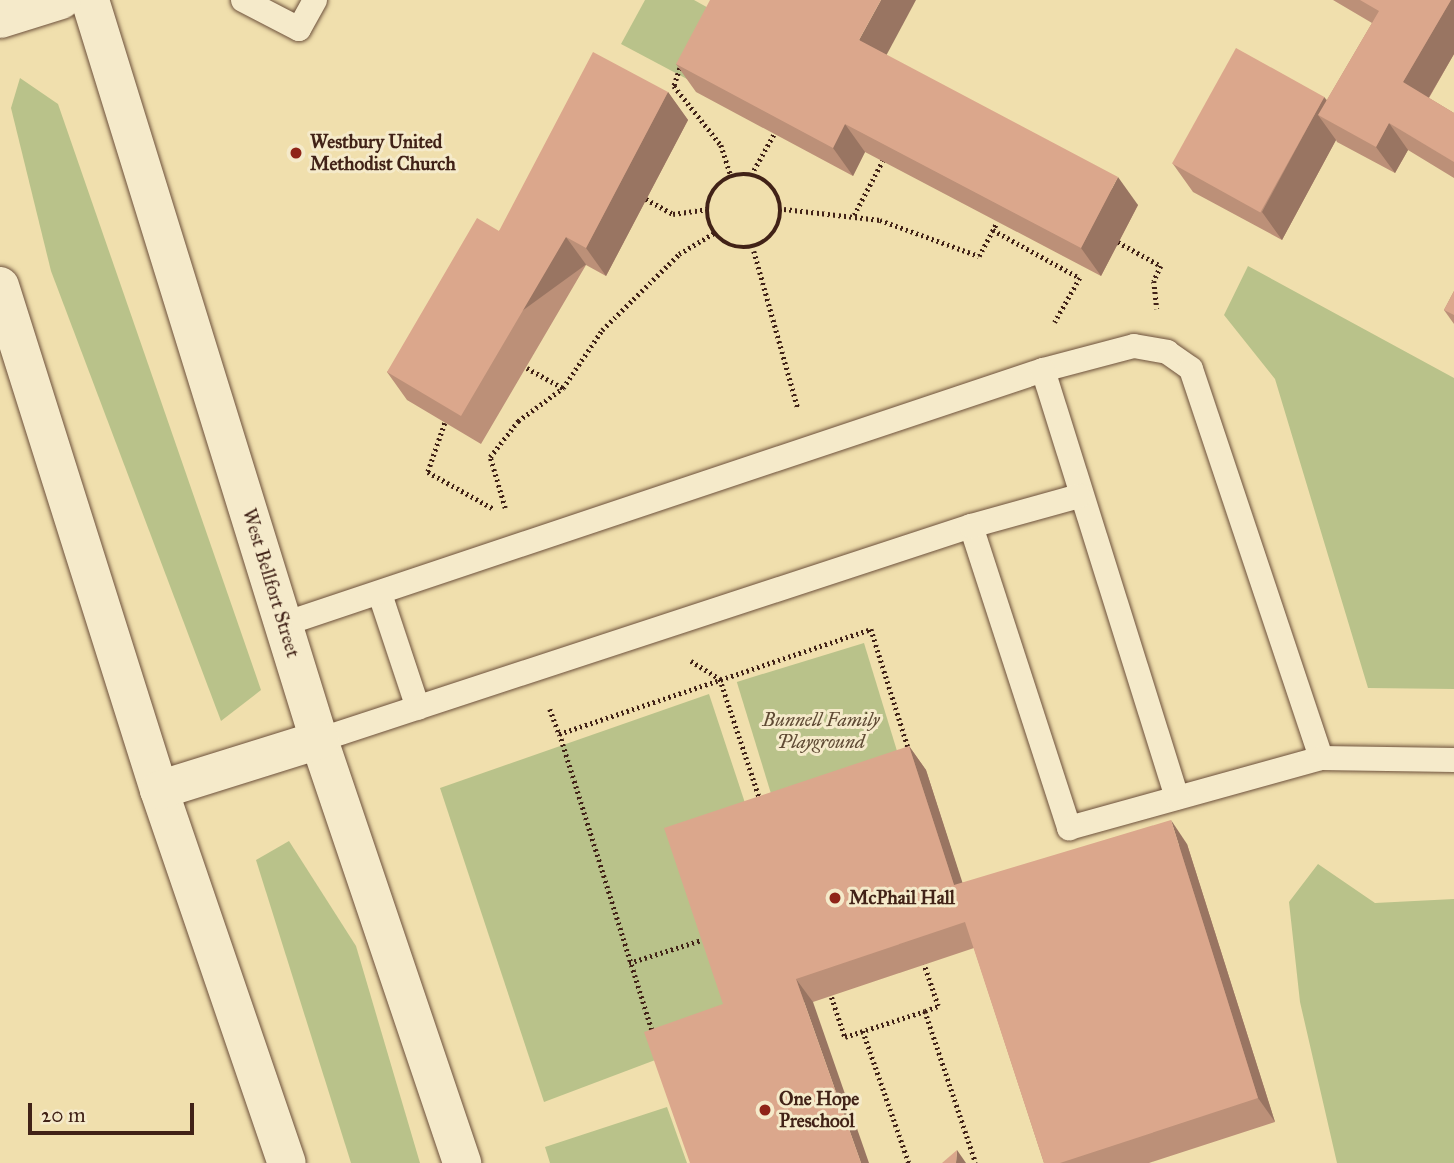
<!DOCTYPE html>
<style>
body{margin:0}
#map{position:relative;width:1454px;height:1163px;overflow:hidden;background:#f0dfad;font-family:"IM FELL Great Primer",serif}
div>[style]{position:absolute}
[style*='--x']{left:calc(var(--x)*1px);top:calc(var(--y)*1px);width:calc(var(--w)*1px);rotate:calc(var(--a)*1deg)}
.green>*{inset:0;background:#b9c28a;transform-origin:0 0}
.path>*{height:4.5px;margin-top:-2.25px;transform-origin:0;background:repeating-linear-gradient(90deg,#412217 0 2px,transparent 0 5.5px)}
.path>.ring{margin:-2.25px;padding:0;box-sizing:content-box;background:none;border:4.5px solid #412217;border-radius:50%}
.roads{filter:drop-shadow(0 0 2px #6d513c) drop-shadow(0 0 2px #6d513c)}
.service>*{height:24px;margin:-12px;padding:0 12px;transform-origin:12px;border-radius:12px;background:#f5eaca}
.secondary>*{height:38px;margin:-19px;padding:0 19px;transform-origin:19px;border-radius:19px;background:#f5eaca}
.wall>*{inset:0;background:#bc9078}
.shaded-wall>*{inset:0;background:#997562;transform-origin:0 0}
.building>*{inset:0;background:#dba78c;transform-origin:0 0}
.dots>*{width:19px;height:19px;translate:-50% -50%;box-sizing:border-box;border:4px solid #f5eaca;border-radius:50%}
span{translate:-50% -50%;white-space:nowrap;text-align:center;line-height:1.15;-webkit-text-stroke:6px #f5eaca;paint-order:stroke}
.poi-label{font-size:19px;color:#412217;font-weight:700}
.left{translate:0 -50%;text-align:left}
.street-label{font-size:19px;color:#412217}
.park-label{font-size:19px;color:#5f4a34;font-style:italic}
.scale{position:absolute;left:28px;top:1103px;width:166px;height:32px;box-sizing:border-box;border:4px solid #412217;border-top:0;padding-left:9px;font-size:21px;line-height:24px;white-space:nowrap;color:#412217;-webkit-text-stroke:5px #f5eaca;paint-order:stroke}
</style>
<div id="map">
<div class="green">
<div style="clip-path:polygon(645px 0,694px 0,721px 15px,687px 79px,621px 44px)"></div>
<div style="clip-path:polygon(20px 78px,58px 104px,261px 690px,221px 721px,51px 271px,11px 108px)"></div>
<div style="clip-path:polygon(1248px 266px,1454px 378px,1454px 689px,1368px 688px,1275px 379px,1224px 315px)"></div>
<div style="left:864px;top:643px;width:140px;height:133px;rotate:73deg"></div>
<div style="clip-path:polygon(709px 694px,748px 812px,740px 1028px,544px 1102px,440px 788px)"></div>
<div style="clip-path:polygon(289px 841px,356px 946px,420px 1163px,351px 1163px,256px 860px)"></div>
<div style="clip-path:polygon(1318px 864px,1375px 903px,1454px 899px,1454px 1163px,1337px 1163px,1300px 1002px,1289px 902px)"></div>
<div style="clip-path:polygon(667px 1107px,687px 1163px,550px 1163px,545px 1147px)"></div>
</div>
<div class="path">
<div style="--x:680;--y:68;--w:19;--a:108"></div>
<div style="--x:674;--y:86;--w:75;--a:51.5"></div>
<div style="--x:721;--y:145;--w:33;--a:72"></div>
<div class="ring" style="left:707px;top:174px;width:69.5px;height:69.5px"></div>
<div style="--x:751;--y:175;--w:47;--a:-60.7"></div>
<div style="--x:646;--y:199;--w:31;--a:29"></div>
<div style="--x:673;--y:214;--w:34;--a:-8"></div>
<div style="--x:784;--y:209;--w:97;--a:6.5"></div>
<div style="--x:880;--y:220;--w:105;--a:20"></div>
<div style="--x:979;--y:256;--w:38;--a:-62"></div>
<div style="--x:854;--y:215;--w:67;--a:-62.3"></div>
<div style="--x:993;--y:230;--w:99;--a:28.9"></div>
<div style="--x:1080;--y:278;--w:51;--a:119.6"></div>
<div style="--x:1118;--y:242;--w:49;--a:29.2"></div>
<div style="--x:1161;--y:266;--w:17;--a:115"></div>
<div style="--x:1154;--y:281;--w:28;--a:84"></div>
<div style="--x:754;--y:251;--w:164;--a:74.4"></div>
<div style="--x:527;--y:368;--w:41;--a:29.1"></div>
<div style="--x:445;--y:423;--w:52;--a:109.1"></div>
<div style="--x:428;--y:472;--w:76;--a:29.3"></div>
<div style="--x:505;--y:508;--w:53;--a:-106.4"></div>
<div style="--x:490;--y:457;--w:46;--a:-52.1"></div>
<div style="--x:518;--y:421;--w:56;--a:-36.3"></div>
<div style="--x:563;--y:388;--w:70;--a:-56.1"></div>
<div style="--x:602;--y:330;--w:108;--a:-44.6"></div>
<div style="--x:679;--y:254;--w:41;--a:-31"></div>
<div style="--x:691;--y:661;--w:34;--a:32"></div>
<div style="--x:720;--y:679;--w:130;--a:71.6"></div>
<div style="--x:550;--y:709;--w:27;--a:70"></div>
<div style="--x:629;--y:963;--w:80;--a:-17.5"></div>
<div style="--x:830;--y:992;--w:47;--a:71.6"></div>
<div style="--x:845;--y:1037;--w:84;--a:-18"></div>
<div style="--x:925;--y:1011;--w:14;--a:-21"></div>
<div style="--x:938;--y:1006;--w:50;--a:-108.8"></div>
<div style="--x:925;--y:1011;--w:160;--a:71.5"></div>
<div style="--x:863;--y:1031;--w:140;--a:70.8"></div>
<div style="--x:653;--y:1035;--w:315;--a:-107.3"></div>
<div style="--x:559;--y:734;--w:329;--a:-18.6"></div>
<div style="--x:871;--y:629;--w:127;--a:72.6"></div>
</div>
<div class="roads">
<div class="service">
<div style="--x:243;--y:0;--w:63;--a:27.4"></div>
<div style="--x:299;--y:29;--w:33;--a:-61"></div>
<div style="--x:1043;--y:370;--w:94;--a:-14.8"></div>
<div style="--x:1134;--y:346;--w:34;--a:10"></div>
<div style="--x:1167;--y:352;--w:29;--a:35"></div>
<div style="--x:1191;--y:369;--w:410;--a:71.5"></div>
<div style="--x:971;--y:526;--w:318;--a:72"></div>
<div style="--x:1069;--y:828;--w:262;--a:-15.5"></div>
<div style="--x:1321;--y:758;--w:133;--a:0.9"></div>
<div style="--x:380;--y:594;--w:120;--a:71.6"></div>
<div style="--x:284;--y:624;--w:800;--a:-18.5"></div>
<div style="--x:1043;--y:370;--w:448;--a:72.6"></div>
<div style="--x:319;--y:740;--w:686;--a:-18.17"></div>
<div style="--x:971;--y:526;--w:112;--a:-15.5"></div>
</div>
<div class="secondary">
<div style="--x:90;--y:0;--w:775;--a:72.8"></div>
<div style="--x:319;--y:740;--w:447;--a:71.3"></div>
<div style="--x:0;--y:19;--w:64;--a:-17.3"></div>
<div style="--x:0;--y:286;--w:528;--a:72.49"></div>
<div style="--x:159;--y:790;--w:394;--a:71.1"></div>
<div style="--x:159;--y:790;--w:168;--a:-17.4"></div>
</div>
</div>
<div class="wall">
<div style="clip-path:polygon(1333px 0,1454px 0,1454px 54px,1429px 98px,1454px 113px,1454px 178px,1408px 150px,1395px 173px,1337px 142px,1336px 140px,1282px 240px,1193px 192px,1173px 164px,1324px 97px,1327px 100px,1372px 23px)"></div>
<div style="clip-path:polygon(886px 55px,1138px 205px,1101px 276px,865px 152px,853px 176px,696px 92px,676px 64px)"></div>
<div style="clip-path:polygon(668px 92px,688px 120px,606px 276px,586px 265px,481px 444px,407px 400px,387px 372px,499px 231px)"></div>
<div style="clip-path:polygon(1454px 291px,1454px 324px,1444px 310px)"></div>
<div style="clip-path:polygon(909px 746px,926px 770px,962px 883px,1187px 844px,1275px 1122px,1149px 1163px,1044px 1163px,974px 948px,813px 1002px,723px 1004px)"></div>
</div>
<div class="shaded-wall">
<div style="clip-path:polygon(881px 0,916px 0,879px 69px,859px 40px)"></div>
<div style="clip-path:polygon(1451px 0,1454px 0,1454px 54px,1422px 109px,1403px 82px)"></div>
<div style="clip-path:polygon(668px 92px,688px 120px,606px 276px,586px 248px)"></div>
<div style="clip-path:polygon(1324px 97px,1344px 125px,1318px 115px,1336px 140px,1282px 240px,1262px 212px)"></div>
<div style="clip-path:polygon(1389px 123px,1408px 150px,1395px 173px,1376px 147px)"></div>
<div style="clip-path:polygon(845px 124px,865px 152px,853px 176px,833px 148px)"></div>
<div style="clip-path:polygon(1118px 177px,1138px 205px,1101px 276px,1081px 248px)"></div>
<div style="left:566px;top:237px;width:34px;height:208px;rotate:54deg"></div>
<div style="clip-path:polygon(909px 746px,926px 770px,971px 909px,954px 885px)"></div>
<div style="clip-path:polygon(1171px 820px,1187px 844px,1275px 1122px,1258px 1098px)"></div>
<div style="clip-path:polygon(796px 979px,813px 1002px,869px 1163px,861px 1163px)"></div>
<div style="clip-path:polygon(957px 1150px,966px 1163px,956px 1163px)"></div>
</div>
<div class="building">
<div style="clip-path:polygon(710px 0,881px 0,859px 40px,1118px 177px,1081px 248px,845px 124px,833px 148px,676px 64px)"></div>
<div style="clip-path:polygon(1360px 0,1451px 0,1403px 82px,1454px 113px,1454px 162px,1389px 123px,1376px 147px,1318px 115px,1379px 11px)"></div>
<div style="left:1236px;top:48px;width:101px;height:132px;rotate:29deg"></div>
<div style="clip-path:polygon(593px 52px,668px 92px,586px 248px,566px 237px,461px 416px,387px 372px,477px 218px,499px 231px)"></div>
<div style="clip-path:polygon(1454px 291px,1454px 315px,1444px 310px)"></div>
<div style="clip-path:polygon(909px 746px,954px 885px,1171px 820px,1258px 1098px,1060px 1163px,1044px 1163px,965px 922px,796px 979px,861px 1163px,690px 1163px,644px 1032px,723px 1004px,664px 828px)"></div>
<div style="clip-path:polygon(957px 1150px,956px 1163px,942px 1163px)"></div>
</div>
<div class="dots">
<div style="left:296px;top:153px;background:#8f2418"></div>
<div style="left:835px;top:898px;background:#8f2418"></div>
<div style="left:765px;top:1110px;background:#8f2418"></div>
</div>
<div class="poi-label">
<span class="left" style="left:310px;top:153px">Westbury United<br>Methodist Church</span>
<span class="left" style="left:849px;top:898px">McPhail Hall</span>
<span class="left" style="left:779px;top:1110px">One Hope<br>Preschool</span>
</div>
<div class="street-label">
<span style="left:271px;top:583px;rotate:73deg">West Bellfort Street</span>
</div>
<div class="park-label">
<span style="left:821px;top:731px">Bunnell Family<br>Playground</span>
</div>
<div class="scale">20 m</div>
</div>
